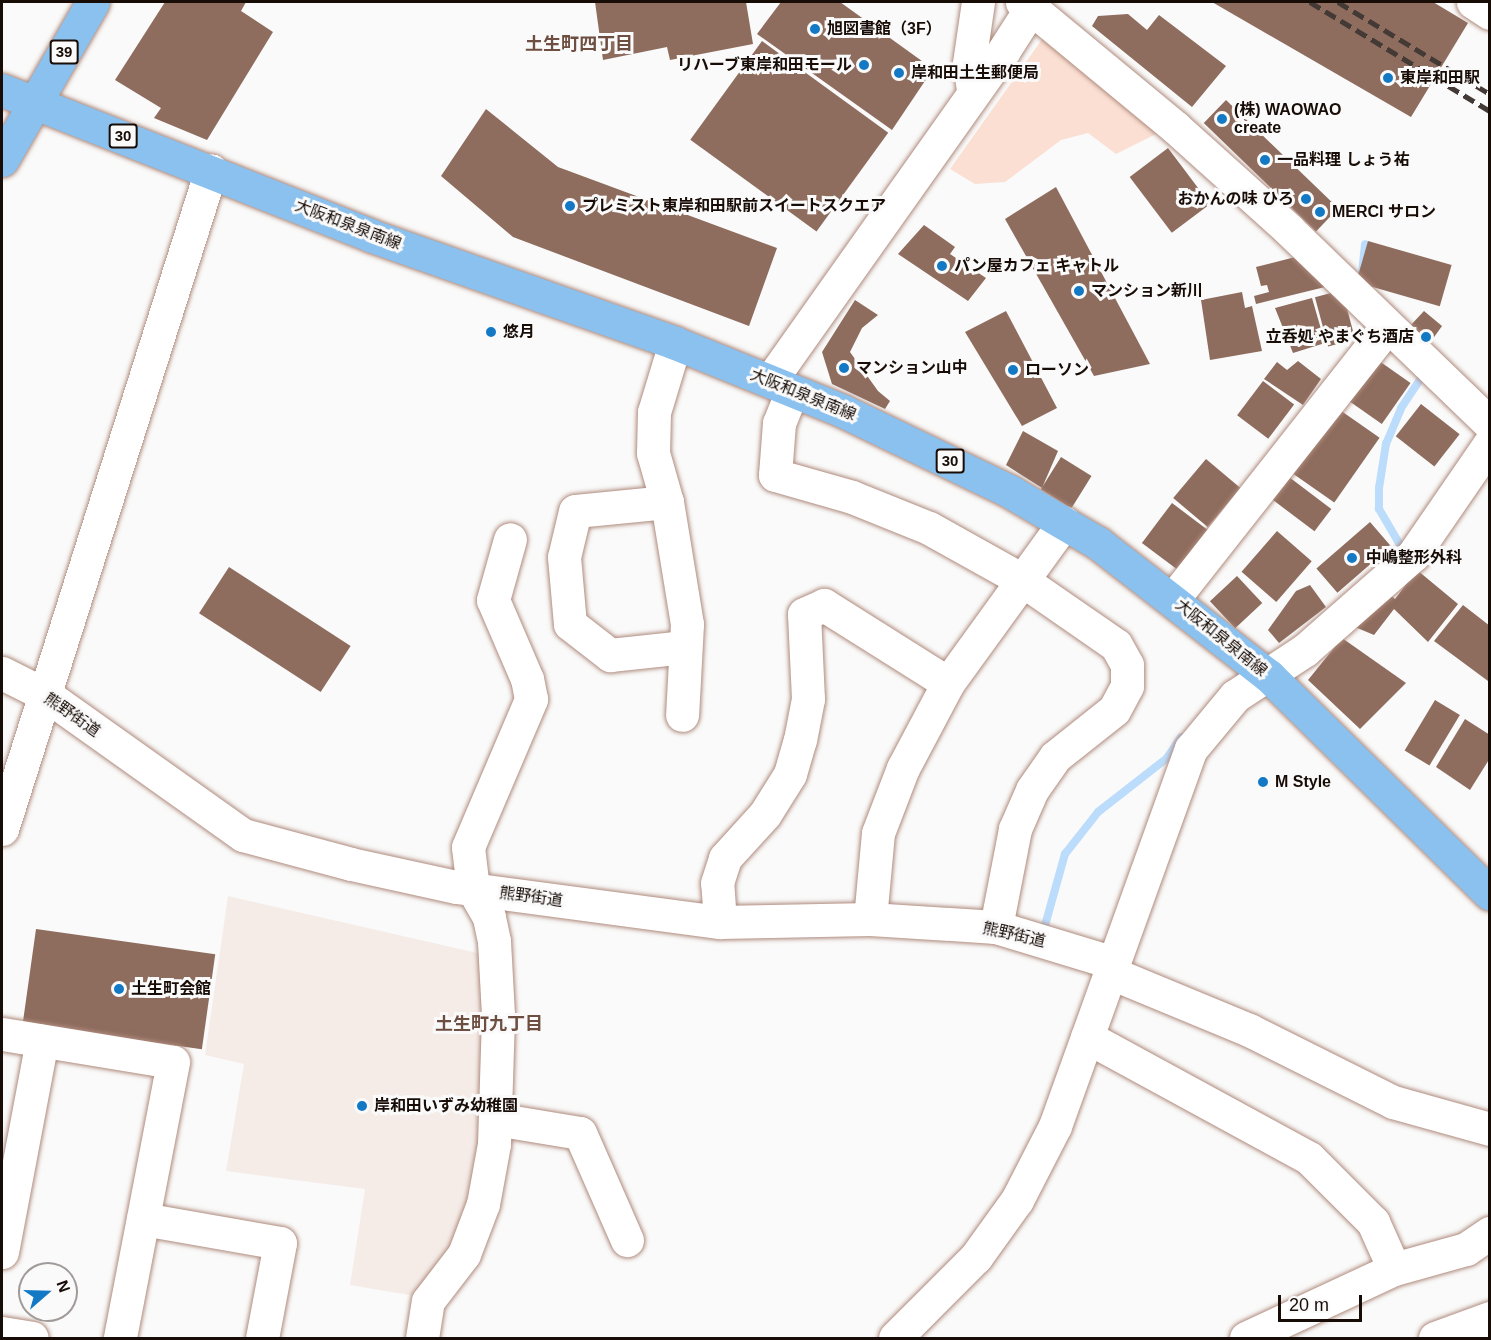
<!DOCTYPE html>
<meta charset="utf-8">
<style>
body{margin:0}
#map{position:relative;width:1491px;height:1340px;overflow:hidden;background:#fafafa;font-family:Arial,"Noto Sans JP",sans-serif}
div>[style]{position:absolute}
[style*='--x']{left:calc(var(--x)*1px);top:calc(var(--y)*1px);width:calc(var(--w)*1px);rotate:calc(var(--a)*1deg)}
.built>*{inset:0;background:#f5ece8}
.green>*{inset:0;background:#fbdfd3}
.stream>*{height:8px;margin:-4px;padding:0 4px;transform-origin:4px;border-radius:4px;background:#bcdcfc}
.building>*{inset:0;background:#8e6c5e;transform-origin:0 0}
.roads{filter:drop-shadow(0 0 2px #af8b7d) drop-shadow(0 0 2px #af8b7d)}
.minor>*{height:33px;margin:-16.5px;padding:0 16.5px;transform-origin:16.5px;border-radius:16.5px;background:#fff}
.major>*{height:33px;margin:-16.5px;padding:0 16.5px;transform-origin:16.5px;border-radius:16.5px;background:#8bc1ef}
.rail>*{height:4.5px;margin-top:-2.25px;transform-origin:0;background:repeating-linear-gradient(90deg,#433935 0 12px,transparent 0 18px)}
.dots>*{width:16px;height:16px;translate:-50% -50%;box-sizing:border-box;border:3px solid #fafafa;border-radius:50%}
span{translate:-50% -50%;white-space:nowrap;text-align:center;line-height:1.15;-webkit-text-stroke:6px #fafafa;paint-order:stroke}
.shield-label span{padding:2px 4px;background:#fafafa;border:2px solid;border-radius:4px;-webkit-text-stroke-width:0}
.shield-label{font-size:15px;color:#180c07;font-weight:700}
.poi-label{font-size:16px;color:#180c07;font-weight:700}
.left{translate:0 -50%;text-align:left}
.right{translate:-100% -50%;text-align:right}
.street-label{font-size:16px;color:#180c07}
.neighbourhood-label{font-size:18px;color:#6e4e41;font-weight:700}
.frame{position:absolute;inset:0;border:3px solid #180c07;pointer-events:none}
.north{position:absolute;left:18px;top:1262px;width:60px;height:60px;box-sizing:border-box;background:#fafafa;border:2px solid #a09b99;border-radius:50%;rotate:70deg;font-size:16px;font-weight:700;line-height:24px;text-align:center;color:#180c07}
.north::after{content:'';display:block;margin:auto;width:21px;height:27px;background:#1479c5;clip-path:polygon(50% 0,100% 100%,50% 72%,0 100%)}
.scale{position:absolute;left:1278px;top:1295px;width:84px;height:27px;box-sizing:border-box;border:3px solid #180c07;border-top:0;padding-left:8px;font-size:18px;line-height:21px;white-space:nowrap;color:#180c07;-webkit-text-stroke:4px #fafafa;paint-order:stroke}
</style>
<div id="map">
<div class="built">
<div style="clip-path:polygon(228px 896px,486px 955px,487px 1128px,468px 1223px,421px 1297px,350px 1285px,365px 1189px,226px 1171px,244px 1064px,205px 1055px)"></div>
</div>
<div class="green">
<div style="clip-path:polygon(1043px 38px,1158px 133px,1116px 154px,1088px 133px,1061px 140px,1005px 182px,975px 184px,950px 169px)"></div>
</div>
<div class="stream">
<div style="--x:1362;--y:273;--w:29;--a:-84"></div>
<div style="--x:1400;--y:552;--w:4;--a:-34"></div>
<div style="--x:1403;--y:550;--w:48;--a:-120.3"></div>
<div style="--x:1379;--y:509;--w:21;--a:-90"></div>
<div style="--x:1379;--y:488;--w:45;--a:-81"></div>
<div style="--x:1386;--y:444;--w:39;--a:-67"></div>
<div style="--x:1401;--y:408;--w:40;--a:-56"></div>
<div style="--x:1044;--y:929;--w:78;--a:-74.4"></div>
<div style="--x:1065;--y:854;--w:53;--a:-51.8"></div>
<div style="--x:1098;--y:812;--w:88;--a:-38"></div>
<div style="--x:1167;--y:758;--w:25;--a:-56"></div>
</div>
<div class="building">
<div style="clip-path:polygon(165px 2px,246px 2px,241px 11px,273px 32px,207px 140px,154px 118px,161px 108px,115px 80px)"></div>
<div style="clip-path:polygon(595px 2px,746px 2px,753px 44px,670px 60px,667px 47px,603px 60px)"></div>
<div style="clip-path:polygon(781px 2px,840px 2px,933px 69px,892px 130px,757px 34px)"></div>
<div style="clip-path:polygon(1212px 2px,1433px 2px,1468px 23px,1411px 117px)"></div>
<div style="clip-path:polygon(1128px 14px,1147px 30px,1159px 15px,1226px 66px,1192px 107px,1092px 26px,1098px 16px)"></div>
<div style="left:762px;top:41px;width:156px;height:122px;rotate:36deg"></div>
<div style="left:1226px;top:100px;width:156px;height:32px;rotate:44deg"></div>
<div style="clip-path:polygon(486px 109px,558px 167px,777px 248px,749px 326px,513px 237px,441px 176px)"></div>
<div style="left:1168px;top:148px;width:70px;height:48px;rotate:53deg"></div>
<div style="clip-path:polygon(1056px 187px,1150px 364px,1094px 376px,1005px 219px)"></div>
<div style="clip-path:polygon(924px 225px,955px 247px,950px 254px,986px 278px,968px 301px,898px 254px)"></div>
<div style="left:1368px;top:241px;width:87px;height:43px;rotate:16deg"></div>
<div style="clip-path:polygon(1307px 254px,1325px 287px,1256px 304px,1254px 296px,1269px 292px,1267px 285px,1261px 286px,1256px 267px)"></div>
<div style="left:1342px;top:290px;width:51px;height:28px;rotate:75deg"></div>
<div style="clip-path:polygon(1242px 292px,1245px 308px,1252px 306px,1262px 351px,1210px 360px,1201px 300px)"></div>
<div style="clip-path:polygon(1312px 298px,1325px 343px,1293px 353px,1275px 308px)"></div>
<div style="clip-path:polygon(855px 300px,878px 315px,862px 328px,850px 352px,878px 391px,890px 401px,885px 409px,832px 384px,822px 352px)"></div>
<div style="clip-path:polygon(1006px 311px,1057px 408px,1022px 426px,965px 332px)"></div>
<div style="clip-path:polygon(1424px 311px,1442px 326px,1427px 347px,1409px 327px)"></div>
<div style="left:1372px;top:356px;width:47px;height:50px;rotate:35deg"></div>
<div style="clip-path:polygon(1298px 361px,1321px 379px,1303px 405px,1264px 379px,1277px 362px,1287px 370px)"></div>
<div style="left:1263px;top:381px;width:39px;height:43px;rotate:37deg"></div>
<div style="left:1421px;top:404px;width:49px;height:41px;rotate:38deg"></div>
<div style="left:1337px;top:408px;width:52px;height:79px;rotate:35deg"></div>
<div style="clip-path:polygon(1023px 431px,1058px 451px,1042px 488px,1006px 465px)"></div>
<div style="left:1061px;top:457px;width:36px;height:38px;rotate:32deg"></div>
<div style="left:1206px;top:459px;width:45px;height:51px;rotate:40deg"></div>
<div style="left:1285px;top:474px;width:58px;height:28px;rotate:37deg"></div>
<div style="left:1172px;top:503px;width:46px;height:50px;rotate:37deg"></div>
<div style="left:1370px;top:522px;width:32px;height:71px;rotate:49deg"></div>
<div style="left:1277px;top:531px;width:46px;height:54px;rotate:41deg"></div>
<div style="left:229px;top:567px;width:145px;height:55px;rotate:33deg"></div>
<div style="clip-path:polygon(1417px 570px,1458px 604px,1428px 642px,1394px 609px,1374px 635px,1355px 627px,1387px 592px,1395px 599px)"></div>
<div style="left:1237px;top:576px;width:37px;height:37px;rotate:47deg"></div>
<div style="clip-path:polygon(1310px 585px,1326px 607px,1279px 643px,1268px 630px,1296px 591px)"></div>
<div style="clip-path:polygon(1463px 605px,1490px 626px,1488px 681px,1434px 641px)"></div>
<div style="clip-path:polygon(1342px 638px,1406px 683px,1360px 729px,1308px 680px)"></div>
<div style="left:1435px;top:700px;width:29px;height:59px;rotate:31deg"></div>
<div style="clip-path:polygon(1465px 719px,1490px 735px,1490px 758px,1470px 790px,1436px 767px)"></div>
<div style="left:36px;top:929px;width:181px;height:96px;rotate:8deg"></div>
</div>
<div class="roads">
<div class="minor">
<div style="--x:1473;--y:2;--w:20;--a:33"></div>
<div style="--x:1031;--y:8;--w:188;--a:39.6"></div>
<div style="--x:1176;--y:128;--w:151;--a:42"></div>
<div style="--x:1288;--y:229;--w:281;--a:44"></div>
<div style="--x:973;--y:90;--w:27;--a:-98"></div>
<div style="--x:969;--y:63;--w:62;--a:-81.6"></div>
<div style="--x:675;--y:343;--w:72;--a:106.9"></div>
<div style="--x:654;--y:412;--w:41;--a:91.4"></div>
<div style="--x:653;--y:453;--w:51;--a:74.1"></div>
<div style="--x:667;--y:502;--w:124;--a:80.7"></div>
<div style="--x:687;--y:624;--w:91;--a:93.1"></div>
<div style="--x:770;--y:381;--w:405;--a:-54.7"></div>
<div style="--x:1004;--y:50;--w:50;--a:-57.3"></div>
<div style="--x:1031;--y:8;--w:11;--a:-146"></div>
<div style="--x:792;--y:391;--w:35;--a:112"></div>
<div style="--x:779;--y:423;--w:52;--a:94.4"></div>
<div style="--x:775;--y:475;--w:80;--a:15.9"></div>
<div style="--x:852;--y:497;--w:83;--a:21.9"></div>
<div style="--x:929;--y:528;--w:107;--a:29.2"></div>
<div style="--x:1022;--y:580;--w:114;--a:34.7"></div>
<div style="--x:1116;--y:645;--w:23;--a:61"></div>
<div style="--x:1127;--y:665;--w:21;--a:90"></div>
<div style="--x:1127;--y:686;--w:27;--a:118"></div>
<div style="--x:1114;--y:710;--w:75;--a:141.5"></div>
<div style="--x:1055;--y:757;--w:40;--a:124.9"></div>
<div style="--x:1032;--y:790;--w:43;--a:113.6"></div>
<div style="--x:1015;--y:829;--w:100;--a:101"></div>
<div style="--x:667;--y:502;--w:92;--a:174.4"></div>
<div style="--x:575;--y:511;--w:47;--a:103.4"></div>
<div style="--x:564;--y:557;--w:67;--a:84.9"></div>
<div style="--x:570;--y:624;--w:51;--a:37.8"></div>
<div style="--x:610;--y:655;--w:75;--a:-6.1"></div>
<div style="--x:1173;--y:599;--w:347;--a:-51.8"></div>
<div style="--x:2;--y:673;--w:49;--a:26.6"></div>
<div style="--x:46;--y:695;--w:242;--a:35.4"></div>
<div style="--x:243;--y:835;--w:112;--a:15"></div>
<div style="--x:351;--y:864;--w:107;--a:12.4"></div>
<div style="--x:456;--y:887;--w:266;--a:7.6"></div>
<div style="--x:720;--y:922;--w:150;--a:-1.1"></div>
<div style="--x:870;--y:919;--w:126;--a:3.6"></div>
<div style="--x:996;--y:927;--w:120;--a:16.9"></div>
<div style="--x:2;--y:829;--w:691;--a:-72.4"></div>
<div style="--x:870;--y:919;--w:86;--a:-84.7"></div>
<div style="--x:878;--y:833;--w:70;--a:-69"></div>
<div style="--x:903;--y:768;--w:96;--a:-62.1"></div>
<div style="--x:948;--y:683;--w:198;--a:-54.1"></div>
<div style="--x:720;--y:922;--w:39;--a:-94"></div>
<div style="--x:717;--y:883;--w:26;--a:-72"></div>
<div style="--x:725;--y:858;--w:59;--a:-47.7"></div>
<div style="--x:765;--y:814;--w:47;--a:-58"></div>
<div style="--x:790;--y:774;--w:35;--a:-74"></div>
<div style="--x:800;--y:740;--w:42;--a:-79"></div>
<div style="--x:808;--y:699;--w:85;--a:-92.7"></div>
<div style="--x:804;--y:614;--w:22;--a:-24"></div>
<div style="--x:824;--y:605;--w:146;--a:32.2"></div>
<div style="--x:1109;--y:972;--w:152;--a:22.5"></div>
<div style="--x:1249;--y:1030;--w:161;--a:26.6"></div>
<div style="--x:1393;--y:1102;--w:101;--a:15.6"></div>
<div style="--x:2;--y:1034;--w:173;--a:9.3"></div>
<div style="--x:173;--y:1062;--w:281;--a:100.9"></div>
<div style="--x:1087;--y:1037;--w:253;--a:28.6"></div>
<div style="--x:1309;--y:1158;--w:91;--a:45"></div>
<div style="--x:1373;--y:1222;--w:51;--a:65.9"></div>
<div style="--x:1394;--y:1269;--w:75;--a:-15.5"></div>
<div style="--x:1466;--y:1249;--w:29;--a:-34"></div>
<div style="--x:495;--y:1119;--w:86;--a:9.4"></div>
<div style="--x:580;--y:1133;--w:117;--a:66.3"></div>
<div style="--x:143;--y:1219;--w:139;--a:9.9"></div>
<div style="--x:280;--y:1243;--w:97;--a:100.7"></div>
<div style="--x:2;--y:1252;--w:215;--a:-79.3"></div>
<div style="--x:2;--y:1333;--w:30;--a:9"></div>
<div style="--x:422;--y:1338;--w:37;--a:-81"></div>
<div style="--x:428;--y:1301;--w:59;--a:-52.5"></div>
<div style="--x:464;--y:1254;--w:53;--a:-69.2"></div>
<div style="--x:483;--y:1204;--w:61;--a:-79.6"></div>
<div style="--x:494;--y:1144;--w:129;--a:-88.2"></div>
<div style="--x:498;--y:1015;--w:74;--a:-93.1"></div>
<div style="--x:494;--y:941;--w:25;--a:-102"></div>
<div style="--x:489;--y:917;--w:32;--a:-120"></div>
<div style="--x:473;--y:889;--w:42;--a:-96.8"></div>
<div style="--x:468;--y:847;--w:161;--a:-66.9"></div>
<div style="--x:531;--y:699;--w:20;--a:-101"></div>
<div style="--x:527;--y:679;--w:86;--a:-113.3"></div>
<div style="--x:493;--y:600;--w:63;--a:-74.4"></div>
<div style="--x:895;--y:1338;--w:115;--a:-45"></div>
<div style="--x:976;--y:1257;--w:70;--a:-54.3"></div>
<div style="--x:1017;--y:1200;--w:83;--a:-62.8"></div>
<div style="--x:1055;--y:1126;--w:401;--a:-70.2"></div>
<div style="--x:1191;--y:749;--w:69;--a:-50.3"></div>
<div style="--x:1235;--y:696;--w:84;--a:-33.3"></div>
<div style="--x:1305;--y:650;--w:144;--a:-41.3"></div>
<div style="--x:1413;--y:555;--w:136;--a:-55.5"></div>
<div style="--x:1246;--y:1338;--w:163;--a:-25"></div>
<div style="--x:1435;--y:1338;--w:59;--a:-20"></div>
</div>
<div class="major">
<div style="--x:2;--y:90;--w:398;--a:21.5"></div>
<div style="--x:372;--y:236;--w:321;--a:19.4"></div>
<div style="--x:675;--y:343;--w:181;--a:22"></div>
<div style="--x:843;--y:411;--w:187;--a:25.7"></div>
<div style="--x:1011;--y:492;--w:101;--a:30.4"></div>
<div style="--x:1098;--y:543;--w:217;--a:37.9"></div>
<div style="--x:1269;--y:676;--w:310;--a:44.6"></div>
<div style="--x:2;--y:160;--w:182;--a:-60.1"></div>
</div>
</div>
<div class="rail">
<div style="--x:1310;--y:2;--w:210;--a:31.2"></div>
<div style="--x:1338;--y:2;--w:178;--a:31.2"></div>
</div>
<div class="dots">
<div style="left:815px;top:29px;background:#1479c5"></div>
<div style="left:864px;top:65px;background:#1479c5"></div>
<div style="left:899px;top:73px;background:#1479c5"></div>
<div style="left:1388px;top:78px;background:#1479c5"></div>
<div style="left:1222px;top:119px;background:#1479c5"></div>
<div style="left:1265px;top:160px;background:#1479c5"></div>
<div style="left:1306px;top:199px;background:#1479c5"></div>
<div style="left:570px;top:206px;background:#1479c5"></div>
<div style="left:1320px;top:212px;background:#1479c5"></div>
<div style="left:942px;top:266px;background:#1479c5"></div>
<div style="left:1079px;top:291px;background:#1479c5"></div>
<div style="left:491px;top:332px;background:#1479c5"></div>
<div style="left:1426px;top:337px;background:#1479c5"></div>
<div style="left:844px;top:368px;background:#1479c5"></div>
<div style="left:1013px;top:370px;background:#1479c5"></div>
<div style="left:1352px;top:558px;background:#1479c5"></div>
<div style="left:1263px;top:782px;background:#1479c5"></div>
<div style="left:119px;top:989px;background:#1479c5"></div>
<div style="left:362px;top:1106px;background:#1479c5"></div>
</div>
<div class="shield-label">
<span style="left:64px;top:52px">39</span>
<span style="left:123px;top:136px">30</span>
<span style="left:950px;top:461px">30</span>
</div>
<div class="poi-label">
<span class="left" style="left:827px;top:29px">旭図書館（3F）</span>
<span class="right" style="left:852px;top:65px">リハーブ東岸和田モール</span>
<span class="left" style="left:911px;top:73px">岸和田土生郵便局</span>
<span class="left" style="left:1400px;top:78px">東岸和田駅</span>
<span class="left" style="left:1234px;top:119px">(株) WAOWAO<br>create</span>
<span class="left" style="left:1277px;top:160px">一品料理 しょう祐</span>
<span class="right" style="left:1294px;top:199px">おかんの味 ひろ</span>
<span class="left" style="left:582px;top:206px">プレミスト東岸和田駅前スイートスクエア</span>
<span class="left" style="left:1332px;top:212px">MERCI サロン</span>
<span class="left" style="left:954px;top:266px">パン屋カフェ キャトル</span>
<span class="left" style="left:1091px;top:291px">マンション新川</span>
<span class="left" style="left:503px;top:332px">悠月</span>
<span class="right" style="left:1414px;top:337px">立呑処 やまぐち酒店</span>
<span class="left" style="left:856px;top:368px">マンション山中</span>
<span class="left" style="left:1025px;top:370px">ローソン</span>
<span class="left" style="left:1366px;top:558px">中嶋整形外科</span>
<span class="left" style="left:1275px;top:782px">M Style</span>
<span class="left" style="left:131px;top:989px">土生町会館</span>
<span class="left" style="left:374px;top:1106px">岸和田いずみ幼稚園</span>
</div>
<div class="street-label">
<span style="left:348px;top:225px;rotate:21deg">大阪和泉泉南線</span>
<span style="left:803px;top:395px;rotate:22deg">大阪和泉泉南線</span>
<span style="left:1221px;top:638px;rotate:39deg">大阪和泉泉南線</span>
<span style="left:72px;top:715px;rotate:35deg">熊野街道</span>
<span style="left:531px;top:897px;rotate:8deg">熊野街道</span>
<span style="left:1014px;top:935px;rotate:13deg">熊野街道</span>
</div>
<div class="neighbourhood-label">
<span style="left:579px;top:44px">土生町四丁目</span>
<span style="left:489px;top:1024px">土生町九丁目</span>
</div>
<div class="frame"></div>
<div class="north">N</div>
<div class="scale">20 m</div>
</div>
